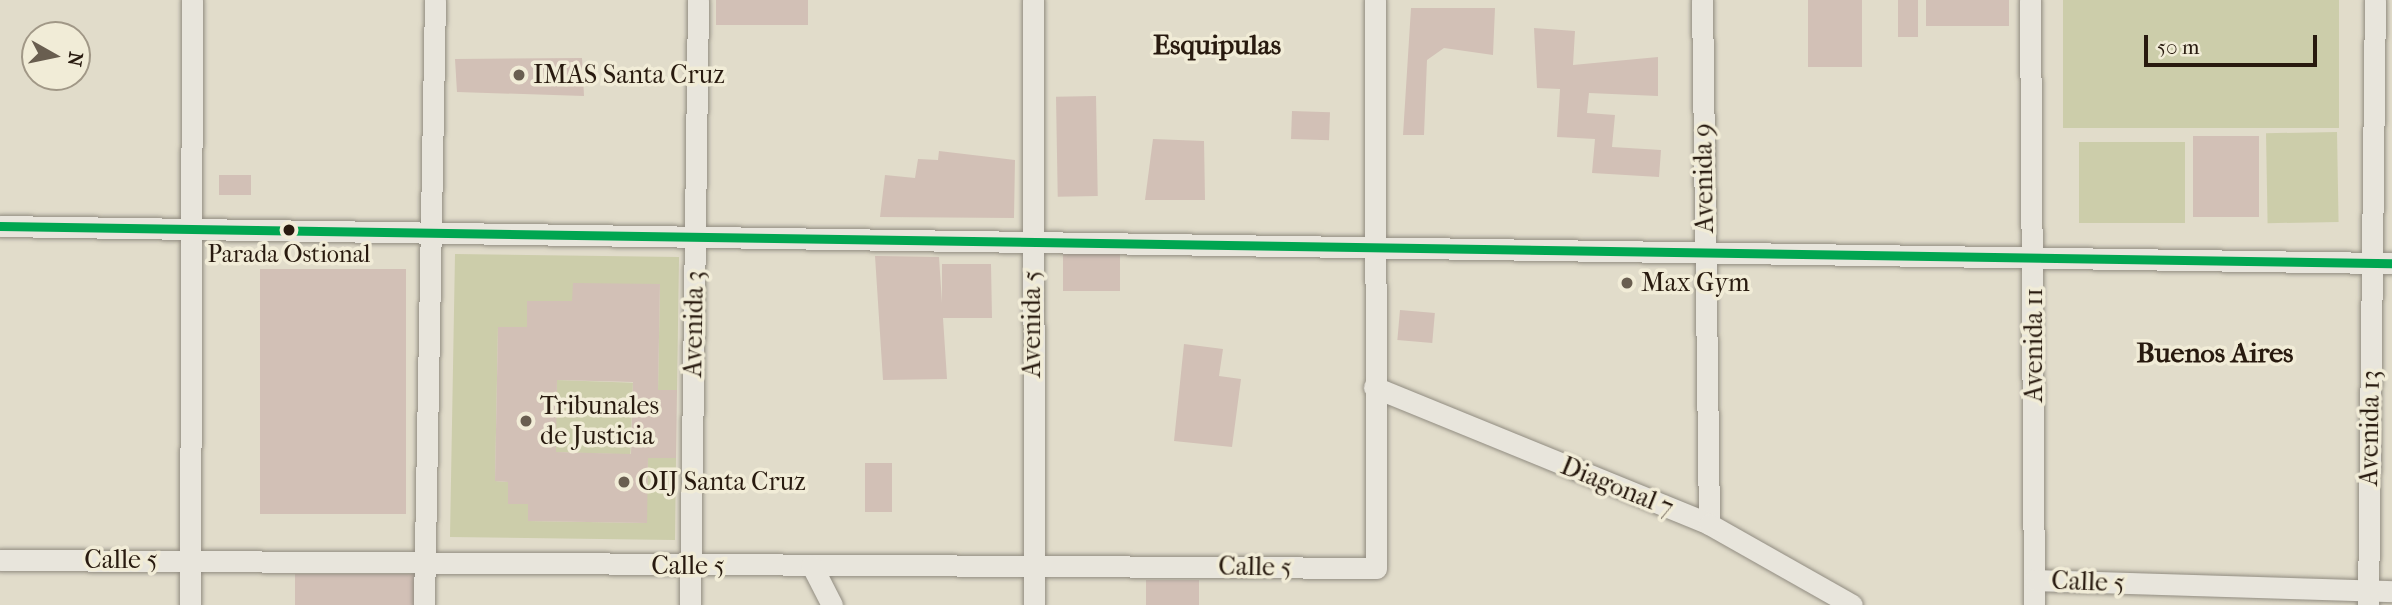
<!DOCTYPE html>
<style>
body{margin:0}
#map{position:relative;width:2392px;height:605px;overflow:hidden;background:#e1dcca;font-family:"IM FELL French Canon",serif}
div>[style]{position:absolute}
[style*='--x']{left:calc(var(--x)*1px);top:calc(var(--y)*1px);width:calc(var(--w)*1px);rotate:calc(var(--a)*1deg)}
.green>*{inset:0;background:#cccdaa;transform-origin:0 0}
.building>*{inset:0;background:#d2c0b6;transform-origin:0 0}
.roads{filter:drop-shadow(0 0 2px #918c81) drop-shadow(0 0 2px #918c81)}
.street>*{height:21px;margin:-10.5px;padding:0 10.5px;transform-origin:10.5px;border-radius:10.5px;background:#e8e5dc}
.bus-1>*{height:9px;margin:-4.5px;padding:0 4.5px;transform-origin:4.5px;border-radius:4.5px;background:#00a651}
.dots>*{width:19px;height:19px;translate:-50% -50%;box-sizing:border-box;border:4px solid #f1ecd7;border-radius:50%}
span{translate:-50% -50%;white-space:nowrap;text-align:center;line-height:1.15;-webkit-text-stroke:7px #f1ecd7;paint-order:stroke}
.bus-label{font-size:24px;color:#281a0f}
.poi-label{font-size:26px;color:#281a0f}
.left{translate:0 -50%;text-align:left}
.street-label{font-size:26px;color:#281a0f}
.neighbourhood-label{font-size:28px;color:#281a0f;font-weight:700}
.north{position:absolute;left:21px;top:21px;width:70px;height:70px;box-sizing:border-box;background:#f1ecd7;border:2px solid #a19887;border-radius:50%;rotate:99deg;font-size:19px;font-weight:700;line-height:28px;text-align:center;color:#281a0f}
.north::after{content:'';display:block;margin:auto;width:24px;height:32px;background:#695e50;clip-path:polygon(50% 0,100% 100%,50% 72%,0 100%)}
.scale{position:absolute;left:2144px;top:35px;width:173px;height:32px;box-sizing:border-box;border:4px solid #281a0f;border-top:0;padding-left:9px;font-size:21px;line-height:24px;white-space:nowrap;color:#281a0f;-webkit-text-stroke:5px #f1ecd7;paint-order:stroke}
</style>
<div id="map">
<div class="green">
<div style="left:2063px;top:0;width:276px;height:128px"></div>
<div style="left:2337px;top:132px;width:90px;height:71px;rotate:89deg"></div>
<div style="left:2079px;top:142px;width:106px;height:81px"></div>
<div style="clip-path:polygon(455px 254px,679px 257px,677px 390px,658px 390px,660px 284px,572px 301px,527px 301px,527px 327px,498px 327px,495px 481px,508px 482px,508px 504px,528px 504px,528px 521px,646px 523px,648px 458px,676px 458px,675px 540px,450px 537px)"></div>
<div style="left:557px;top:380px;width:76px;height:72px;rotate:2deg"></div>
</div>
<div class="building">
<div style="left:716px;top:0;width:92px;height:25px"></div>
<div style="left:1808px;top:0;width:54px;height:67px"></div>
<div style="left:1898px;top:0;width:20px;height:37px"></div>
<div style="left:1926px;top:0;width:83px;height:26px"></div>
<div style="clip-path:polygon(1411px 8px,1495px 8px,1493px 55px,1444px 48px,1427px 60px,1424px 135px,1403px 135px)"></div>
<div style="clip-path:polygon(1534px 28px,1575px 31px,1573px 65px,1658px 57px,1658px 96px,1589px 93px,1587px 113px,1615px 115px,1612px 147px,1661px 150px,1659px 177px,1592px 173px,1595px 139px,1557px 137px,1560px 89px,1537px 88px)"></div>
<div style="clip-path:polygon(582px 58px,584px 96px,457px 92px,455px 59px)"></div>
<div style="left:1096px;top:96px;width:100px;height:40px;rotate:89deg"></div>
<div style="left:1292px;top:111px;width:38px;height:28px;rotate:2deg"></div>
<div style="left:2193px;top:136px;width:66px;height:81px"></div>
<div style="clip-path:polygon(1153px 139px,1204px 141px,1205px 200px,1145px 200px)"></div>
<div style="clip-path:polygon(939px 151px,1015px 160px,1014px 218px,880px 217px,885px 175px,915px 178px,918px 159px,938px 160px)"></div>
<div style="left:219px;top:175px;width:32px;height:20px"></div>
<div style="left:1063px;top:249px;width:57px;height:42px"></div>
<div style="clip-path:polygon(875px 256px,939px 257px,942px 303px,942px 264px,991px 264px,992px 318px,943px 318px,947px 379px,883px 380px)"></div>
<div style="left:260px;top:269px;width:146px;height:245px"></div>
<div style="clip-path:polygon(evenodd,573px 283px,660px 284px,658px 390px,677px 390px,676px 458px,648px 458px,647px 523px,528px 521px,528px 504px,508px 504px,508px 482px,495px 481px,498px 327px,527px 327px,527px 301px,572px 301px,573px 283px,557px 380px,633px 382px,631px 454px,556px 452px,557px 380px)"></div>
<div style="left:1400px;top:310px;width:35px;height:30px;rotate:5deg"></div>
<div style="clip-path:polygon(1184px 344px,1223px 349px,1219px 376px,1241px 379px,1232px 447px,1174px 441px)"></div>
<div style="left:865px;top:463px;width:27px;height:49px"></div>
<div style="left:295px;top:574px;width:123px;height:31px"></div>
<div style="left:1146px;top:580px;width:53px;height:25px"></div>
</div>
<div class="roads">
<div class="street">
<div style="--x:1033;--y:0;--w:605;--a:89.91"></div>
<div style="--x:1702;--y:0;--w:524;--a:89.23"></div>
<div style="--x:2030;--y:0;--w:605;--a:89.62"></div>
<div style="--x:0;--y:226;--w:2392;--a:0.89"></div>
<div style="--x:1374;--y:387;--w:362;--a:22.2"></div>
<div style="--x:1709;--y:524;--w:164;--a:29.5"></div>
<div style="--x:0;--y:560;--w:1376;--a:0.33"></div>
<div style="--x:1376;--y:568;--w:568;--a:-90.1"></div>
<div style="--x:812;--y:566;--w:44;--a:62.9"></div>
<div style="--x:2035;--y:580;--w:357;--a:1.8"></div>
<div style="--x:190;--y:605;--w:605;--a:-89.81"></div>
<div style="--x:424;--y:605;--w:605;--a:-88.96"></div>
<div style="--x:690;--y:605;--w:605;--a:-89.24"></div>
<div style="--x:2368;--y:605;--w:605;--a:-89.34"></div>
</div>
</div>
<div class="bus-1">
<div style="--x:0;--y:226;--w:2392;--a:0.89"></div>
</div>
<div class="dots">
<div style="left:519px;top:75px;background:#695e50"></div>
<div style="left:289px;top:230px;background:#281a0f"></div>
<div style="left:1627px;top:283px;background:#695e50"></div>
<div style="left:526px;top:421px;background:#695e50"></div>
<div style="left:624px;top:482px;background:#695e50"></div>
</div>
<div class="bus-label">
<span style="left:289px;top:255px">Parada Ostional</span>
</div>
<div class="poi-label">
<span class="left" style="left:533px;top:75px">IMAS Santa Cruz</span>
<span class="left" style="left:1641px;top:283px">Max Gym</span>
<span class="left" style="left:540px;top:421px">Tribunales<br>de Justicia</span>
<span class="left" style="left:638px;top:482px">OIJ Santa Cruz</span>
</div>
<div class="street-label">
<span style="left:1704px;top:178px;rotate:-91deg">Avenida 9</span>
<span style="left:694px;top:324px;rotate:-89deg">Avenida 3</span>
<span style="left:1032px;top:324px;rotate:-90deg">Avenida 5</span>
<span style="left:2034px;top:345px;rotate:-90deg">Avenida 11</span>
<span style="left:2370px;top:428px;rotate:-89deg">Avenida 13</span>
<span style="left:1617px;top:487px;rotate:22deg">Diagonal 7</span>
<span style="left:121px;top:560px">Calle 5</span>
<span style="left:688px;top:566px">Calle 5</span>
<span style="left:1255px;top:567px;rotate:1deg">Calle 5</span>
<span style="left:2088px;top:582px;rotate:2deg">Calle 5</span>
</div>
<div class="neighbourhood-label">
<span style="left:1217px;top:45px">Esquipulas</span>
<span style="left:2215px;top:353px">Buenos Aires</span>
</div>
<div class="north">N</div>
<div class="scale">50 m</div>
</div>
